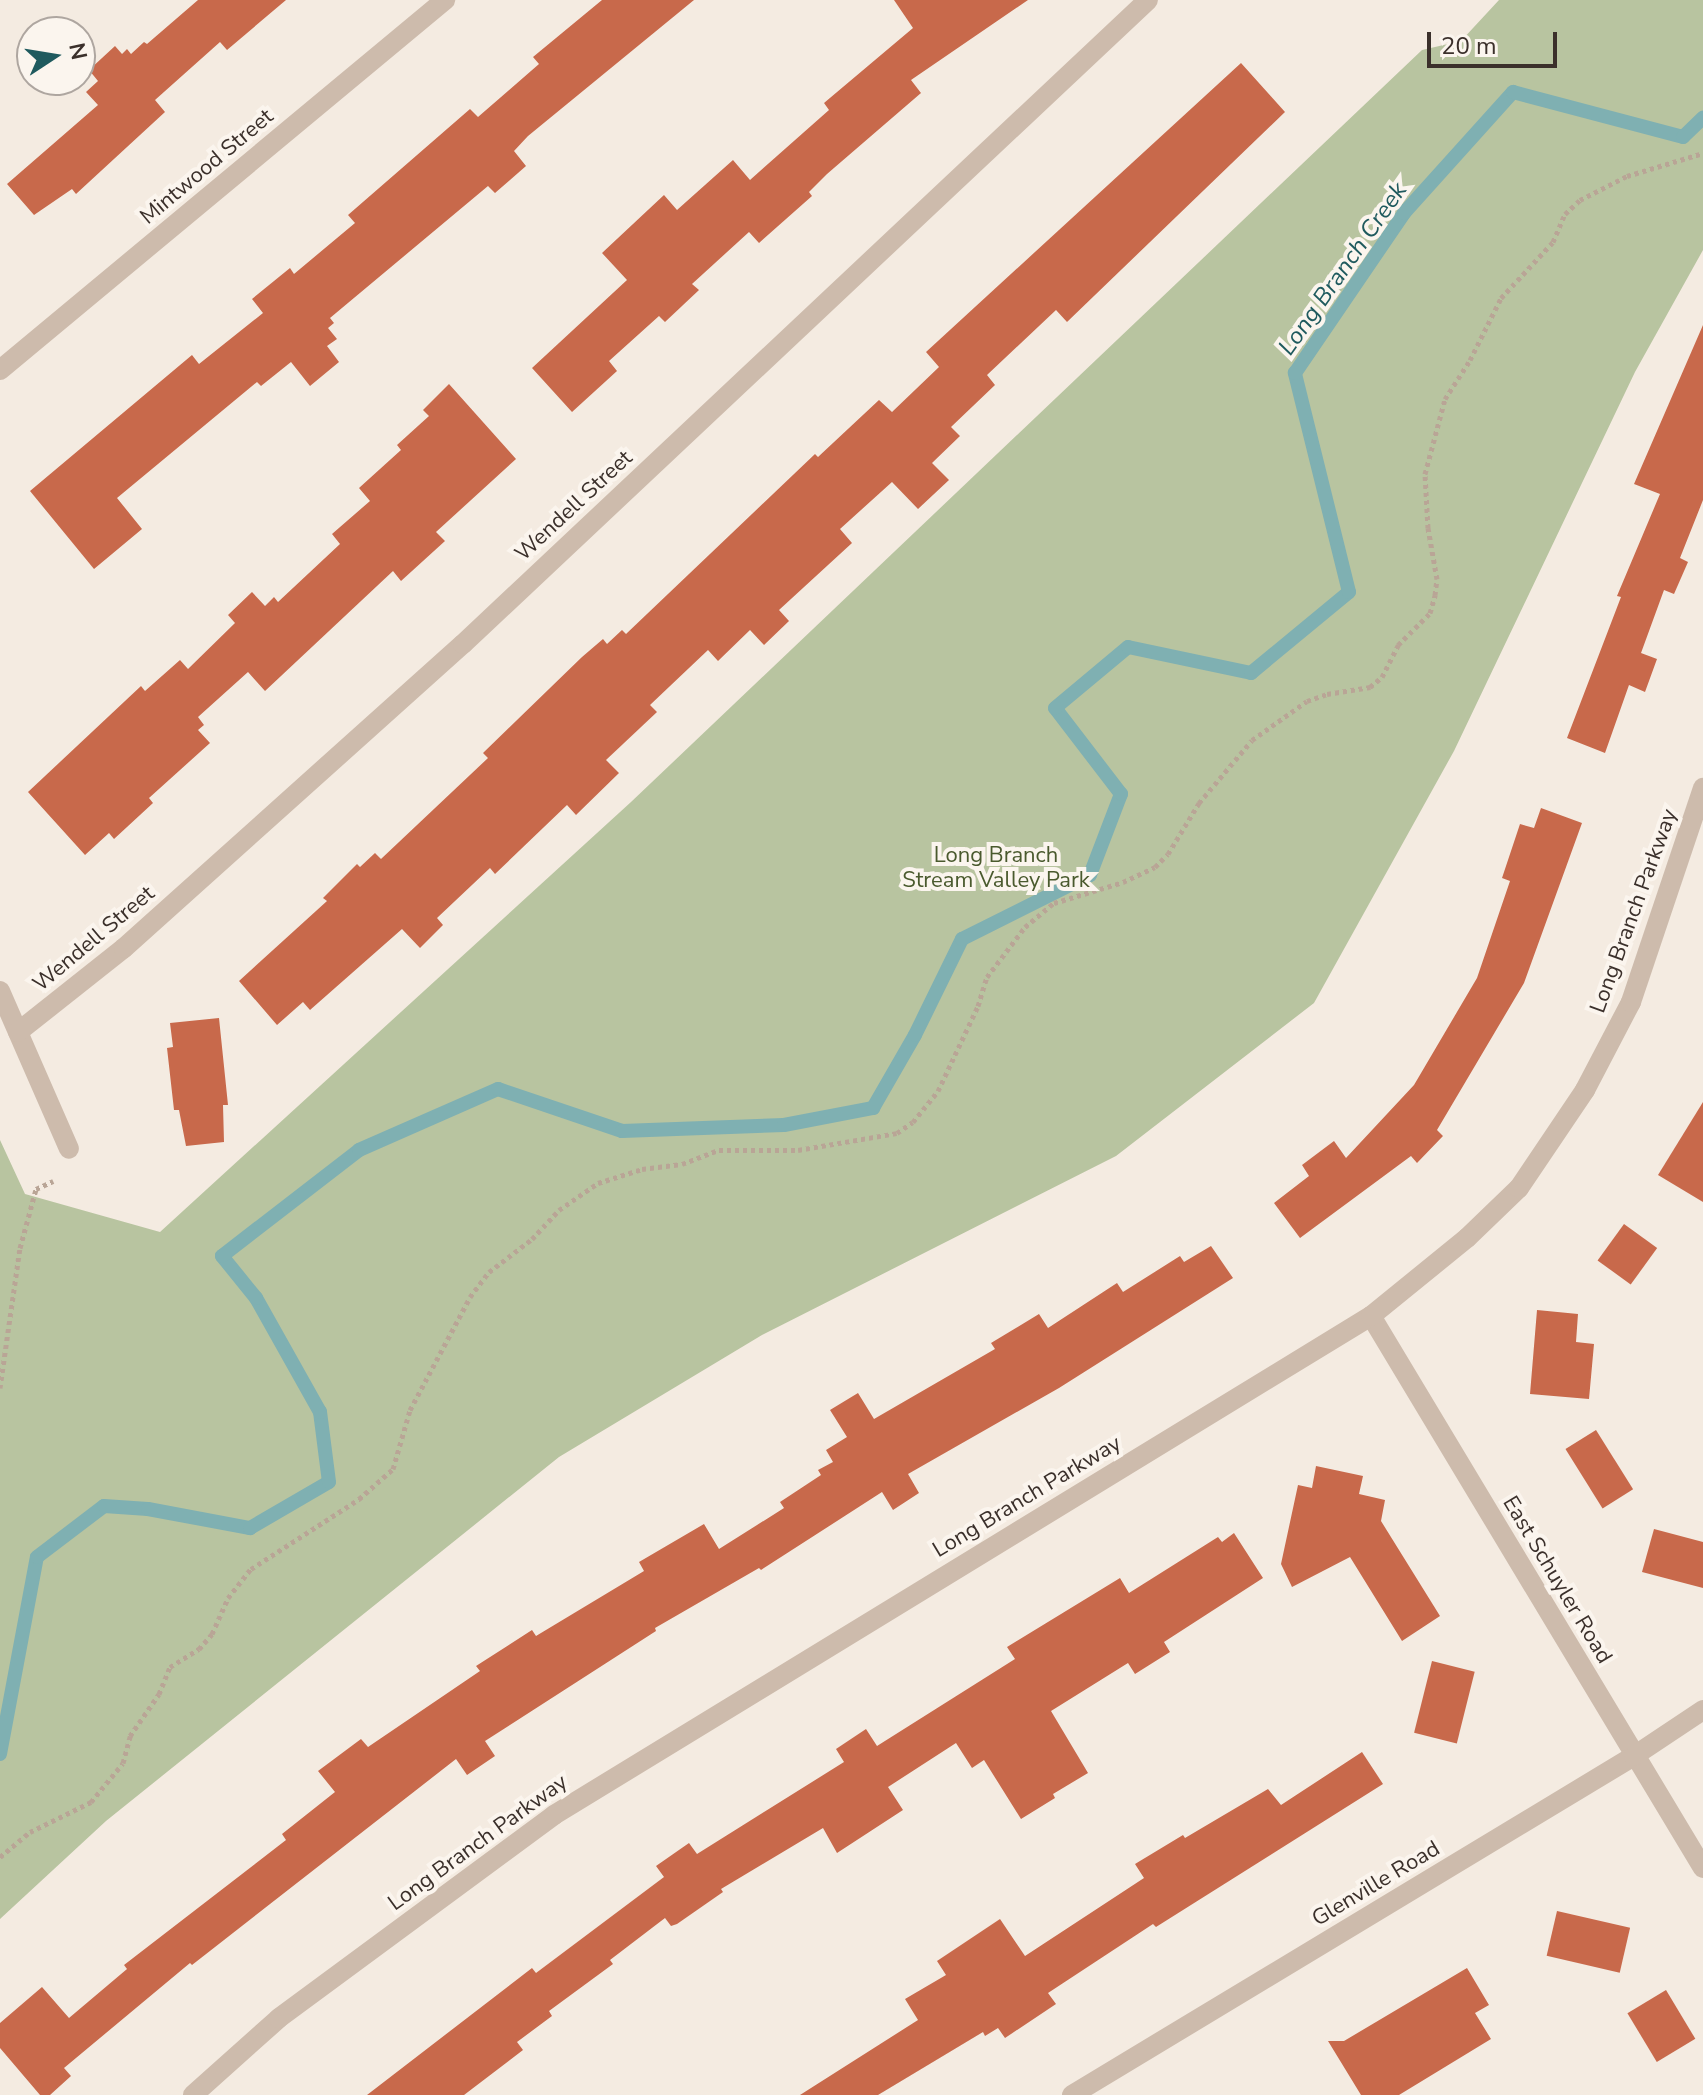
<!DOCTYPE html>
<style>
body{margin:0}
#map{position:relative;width:1703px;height:2095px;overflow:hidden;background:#f4ebe1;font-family:"Nunito Sans",sans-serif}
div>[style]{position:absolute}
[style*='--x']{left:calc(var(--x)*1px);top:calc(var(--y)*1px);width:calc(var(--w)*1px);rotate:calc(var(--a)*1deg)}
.green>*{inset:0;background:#b8c4a0}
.stream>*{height:14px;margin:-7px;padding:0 7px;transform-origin:7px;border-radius:7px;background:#7fb0b2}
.building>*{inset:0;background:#c8694b;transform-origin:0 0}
.path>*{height:5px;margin-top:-2.5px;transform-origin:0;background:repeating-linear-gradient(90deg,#b9a596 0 4px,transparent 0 8px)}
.minor>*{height:20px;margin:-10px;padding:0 10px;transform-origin:10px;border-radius:10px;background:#cdbbac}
span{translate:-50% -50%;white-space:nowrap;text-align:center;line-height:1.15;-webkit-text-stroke:8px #fbf5ee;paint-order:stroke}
.street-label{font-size:22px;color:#3b302b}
.park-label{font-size:22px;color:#4a5a2e}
.water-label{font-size:24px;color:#1f5a5e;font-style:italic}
.north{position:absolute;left:16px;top:16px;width:80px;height:80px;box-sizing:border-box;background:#fbf5ee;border:2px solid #aea6a0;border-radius:50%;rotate:78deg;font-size:22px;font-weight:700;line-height:32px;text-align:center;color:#3b302b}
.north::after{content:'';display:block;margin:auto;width:28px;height:36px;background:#1f5a5e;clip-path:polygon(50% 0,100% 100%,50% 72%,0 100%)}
.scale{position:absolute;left:1427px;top:32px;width:130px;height:36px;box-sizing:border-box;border:4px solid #3b302b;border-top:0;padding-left:10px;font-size:24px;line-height:28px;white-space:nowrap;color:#3b302b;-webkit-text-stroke:6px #fbf5ee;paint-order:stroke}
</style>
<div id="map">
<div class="green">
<div style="clip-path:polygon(1499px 0,1703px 0,1703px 250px,1635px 372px,1454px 751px,1314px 1003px,1116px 1156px,762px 1335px,559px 1457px,106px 1821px,0 1919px,0 1140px,25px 1194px,160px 1232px,631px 802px,1422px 50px,1461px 41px)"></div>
</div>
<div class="stream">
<div style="--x:0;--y:1754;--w:200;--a:-79.4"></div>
<div style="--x:37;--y:1557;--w:84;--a:-37.3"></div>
<div style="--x:104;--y:1506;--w:44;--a:3.9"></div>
<div style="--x:148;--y:1509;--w:104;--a:10.6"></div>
<div style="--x:250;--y:1528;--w:91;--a:-30.2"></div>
<div style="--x:329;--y:1482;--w:71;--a:-97.3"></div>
<div style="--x:320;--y:1412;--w:131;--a:-119.3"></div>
<div style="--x:256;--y:1298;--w:54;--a:-129"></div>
<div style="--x:222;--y:1256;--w:173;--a:-37.7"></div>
<div style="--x:359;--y:1150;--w:152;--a:-23.7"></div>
<div style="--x:498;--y:1089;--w:131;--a:18.7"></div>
<div style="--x:622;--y:1131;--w:162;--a:-2.1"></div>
<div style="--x:784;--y:1125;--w:91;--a:-10.8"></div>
<div style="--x:873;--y:1108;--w:84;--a:-60.1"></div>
<div style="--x:915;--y:1035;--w:107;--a:-63.9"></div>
<div style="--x:962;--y:939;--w:143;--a:-26.6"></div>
<div style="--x:1090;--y:875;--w:87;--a:-69.1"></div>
<div style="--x:1121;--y:794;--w:108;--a:-127.5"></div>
<div style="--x:1055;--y:708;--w:95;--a:-39.9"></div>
<div style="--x:1128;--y:647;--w:126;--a:11.9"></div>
<div style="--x:1251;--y:673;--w:127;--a:-39.6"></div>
<div style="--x:1349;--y:592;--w:226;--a:-103.9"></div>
<div style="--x:1295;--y:373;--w:194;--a:-55.7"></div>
<div style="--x:1404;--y:213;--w:163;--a:-48"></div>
<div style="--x:1513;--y:92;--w:176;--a:14.8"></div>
<div style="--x:1683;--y:137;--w:28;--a:-44"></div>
</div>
<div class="building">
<div style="clip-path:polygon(198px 0,286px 0,227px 50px,220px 42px,155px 100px,165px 112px,76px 194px,72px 189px,34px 215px,7px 184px,98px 105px,86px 92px,98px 81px,89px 70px,115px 46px,122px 54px,127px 49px,131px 54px,144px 42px,147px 44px)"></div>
<div style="clip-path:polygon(602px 0,694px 0,528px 136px,514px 151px,526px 166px,495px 193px,488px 186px,330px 318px,334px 323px,328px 328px,337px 339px,327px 346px,339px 362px,310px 386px,291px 362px,261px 386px,257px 382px,117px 498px,142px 529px,94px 569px,30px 491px,192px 355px,199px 364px,263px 313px,252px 299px,290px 268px,294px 274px,355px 223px,348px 215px,470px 109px,478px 117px,539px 64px,533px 57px)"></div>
<div style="clip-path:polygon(894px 0,1028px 0,911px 80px,921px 93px,827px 174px,809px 192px,812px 196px,759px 243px,749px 232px,692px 284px,699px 290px,665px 322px,659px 316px,609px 361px,617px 371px,572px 412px,532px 368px,627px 280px,602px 253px,664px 195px,677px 210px,733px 160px,750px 180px,829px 110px,824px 103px,913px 28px)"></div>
<div style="clip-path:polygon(1241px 63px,1285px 112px,1067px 322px,1056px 310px,987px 375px,995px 385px,951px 427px,960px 436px,932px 463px,949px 480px,918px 509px,892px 482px,840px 529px,852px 543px,779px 610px,789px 621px,764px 645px,750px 630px,718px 661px,708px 650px,650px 705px,657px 712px,606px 760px,619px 773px,576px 815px,567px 805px,495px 874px,490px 868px,437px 918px,443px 925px,420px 948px,402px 929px,310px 1010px,303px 1002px,277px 1025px,239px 981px,327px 901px,323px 898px,357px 864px,360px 867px,375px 853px,381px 859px,488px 758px,483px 753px,582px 657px,603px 639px,607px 644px,622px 630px,626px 634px,815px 454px,818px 457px,879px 400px,892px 412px,939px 367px,926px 352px)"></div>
<div style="clip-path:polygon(1703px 325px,1703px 500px,1680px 558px,1688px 562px,1674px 594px,1664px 590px,1641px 653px,1657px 659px,1645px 692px,1629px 685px,1605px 753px,1567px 738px,1621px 597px,1617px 596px,1660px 494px,1634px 484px)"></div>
<div style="clip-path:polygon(449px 384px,516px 459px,436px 532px,445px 541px,401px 581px,393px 571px,265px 691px,248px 672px,198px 717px,204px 725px,198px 730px,210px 743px,149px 798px,153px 803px,114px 839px,109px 833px,85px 855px,28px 792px,141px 686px,145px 691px,180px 660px,188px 669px,235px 623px,228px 615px,252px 592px,265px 606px,274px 597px,278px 602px,340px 544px,332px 534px,370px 501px,359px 488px,401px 450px,397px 445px,429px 416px,423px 410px)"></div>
<div style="clip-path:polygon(1541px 808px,1582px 823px,1524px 983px,1437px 1130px,1443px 1136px,1417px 1163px,1411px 1156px,1300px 1238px,1274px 1203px,1309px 1176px,1302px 1165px,1334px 1141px,1346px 1158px,1414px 1085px,1477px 978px,1510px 881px,1502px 878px,1520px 824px,1534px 828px)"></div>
<div style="clip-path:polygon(219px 1018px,228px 1105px,223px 1105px,224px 1142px,186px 1146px,179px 1110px,174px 1110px,167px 1048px,173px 1047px,170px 1023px)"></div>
<div style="clip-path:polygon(1703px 1102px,1703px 1202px,1658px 1175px)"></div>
<div style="left:1624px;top:1224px;width:41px;height:45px;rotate:36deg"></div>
<div style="clip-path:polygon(1211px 1246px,1233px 1278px,1059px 1388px,908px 1474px,919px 1493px,893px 1510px,882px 1492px,761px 1570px,759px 1568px,655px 1628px,656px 1631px,485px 1741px,495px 1756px,467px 1775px,456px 1759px,192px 1965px,190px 1963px,64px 2068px,71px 2076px,50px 2095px,40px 2095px,0 2048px,0 2023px,42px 1987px,69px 2018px,127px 1969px,124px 1965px,286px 1840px,282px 1834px,335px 1792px,318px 1771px,361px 1739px,368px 1747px,480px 1671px,476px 1666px,532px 1630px,536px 1636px,644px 1571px,639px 1562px,704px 1524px,719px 1549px,784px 1508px,780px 1502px,821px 1475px,818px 1470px,833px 1462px,826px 1450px,847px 1437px,830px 1410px,858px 1393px,874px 1419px,995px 1349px,991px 1343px,1039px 1314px,1048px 1328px,1117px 1283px,1123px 1292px,1180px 1256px,1184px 1262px)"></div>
<div style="clip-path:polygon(1537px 1310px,1578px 1314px,1576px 1342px,1594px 1344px,1589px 1399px,1530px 1394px)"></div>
<div style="left:1596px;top:1430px;width:70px;height:36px;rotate:58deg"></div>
<div style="clip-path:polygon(1316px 1466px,1363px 1476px,1359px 1494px,1385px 1500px,1381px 1521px,1440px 1616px,1402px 1641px,1350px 1557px,1292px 1587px,1281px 1564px,1298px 1485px,1312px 1488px)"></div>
<div style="clip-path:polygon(1654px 1529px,1703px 1542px,1703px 1588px,1642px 1572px)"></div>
<div style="clip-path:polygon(1234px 1533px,1263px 1578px,1164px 1642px,1170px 1652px,1135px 1674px,1128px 1663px,1051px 1711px,1088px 1773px,1053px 1794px,1055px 1798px,1021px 1819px,984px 1760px,972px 1768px,956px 1743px,888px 1787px,903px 1810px,837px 1853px,823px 1828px,721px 1889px,723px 1892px,677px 1924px,671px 1926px,665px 1918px,610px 1960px,613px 1964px,549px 2011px,552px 2016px,517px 2042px,523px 2050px,464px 2095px,367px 2095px,532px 1968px,536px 1973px,664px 1877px,656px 1866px,689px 1843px,697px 1854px,844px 1762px,836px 1749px,866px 1729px,877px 1746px,1015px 1659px,1007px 1647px,1120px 1578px,1129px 1593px,1218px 1537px,1222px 1542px)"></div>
<div style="left:1432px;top:1661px;width:44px;height:74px;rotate:14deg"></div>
<div style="clip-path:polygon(1362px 1752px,1383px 1784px,1156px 1927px,1153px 1924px,1048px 1993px,1056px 2004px,1005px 2038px,998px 2028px,985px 2036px,983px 2032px,878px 2095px,800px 2095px,918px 2020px,905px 1999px,946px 1975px,937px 1961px,1000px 1919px,1025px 1956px,1144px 1878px,1135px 1864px,1183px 1835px,1185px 1838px,1268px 1789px,1281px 1805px)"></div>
<div style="left:1557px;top:1911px;width:75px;height:46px;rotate:13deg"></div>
<div style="clip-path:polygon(1467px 1968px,1489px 2005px,1475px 2013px,1491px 2039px,1399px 2095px,1361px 2095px,1328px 2041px,1344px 2041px)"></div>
<div style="left:1666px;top:1990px;width:57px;height:45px;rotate:59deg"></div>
</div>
<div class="path">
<div style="--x:0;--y:1388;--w:141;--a:-81.9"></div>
<div style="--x:20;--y:1248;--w:61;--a:-74.8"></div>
<div style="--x:36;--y:1189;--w:19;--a:-25"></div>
<div style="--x:0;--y:1857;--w:39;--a:-40"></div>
<div style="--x:30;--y:1832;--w:68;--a:-26.2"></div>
<div style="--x:91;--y:1802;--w:50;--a:-50.6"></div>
<div style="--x:123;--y:1763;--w:28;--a:-75"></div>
<div style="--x:130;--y:1736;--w:51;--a:-55.4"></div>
<div style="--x:159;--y:1694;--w:29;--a:-68"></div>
<div style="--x:170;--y:1667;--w:34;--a:-32"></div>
<div style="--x:199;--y:1649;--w:20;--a:-49"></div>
<div style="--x:212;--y:1634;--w:39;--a:-66"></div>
<div style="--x:228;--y:1598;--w:37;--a:-52"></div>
<div style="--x:251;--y:1569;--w:129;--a:-32.9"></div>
<div style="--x:359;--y:1499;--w:45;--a:-41.4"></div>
<div style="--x:393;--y:1469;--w:61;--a:-73.9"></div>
<div style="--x:410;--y:1410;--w:128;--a:-62"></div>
<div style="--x:470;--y:1297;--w:31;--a:-53"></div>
<div style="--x:489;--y:1272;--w:54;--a:-37.5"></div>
<div style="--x:532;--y:1239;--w:40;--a:-47"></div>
<div style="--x:559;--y:1210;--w:47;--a:-34.7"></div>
<div style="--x:598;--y:1183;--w:46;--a:-17.7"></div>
<div style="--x:642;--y:1169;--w:40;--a:-7.1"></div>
<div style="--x:682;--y:1164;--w:40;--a:-21"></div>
<div style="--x:719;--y:1150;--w:79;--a:0"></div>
<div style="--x:798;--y:1150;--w:100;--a:-9.7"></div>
<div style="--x:897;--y:1133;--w:19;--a:-35"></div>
<div style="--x:913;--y:1122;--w:40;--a:-51"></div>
<div style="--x:938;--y:1091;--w:94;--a:-64.8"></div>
<div style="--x:978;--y:1006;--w:30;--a:-73"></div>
<div style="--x:987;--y:977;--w:63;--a:-52.8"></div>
<div style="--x:1025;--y:927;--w:38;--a:-40"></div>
<div style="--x:1054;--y:903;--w:72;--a:-16.9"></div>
<div style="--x:1123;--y:882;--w:35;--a:-25"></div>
<div style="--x:1155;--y:867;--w:18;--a:-45"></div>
<div style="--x:1168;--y:854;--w:60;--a:-58.7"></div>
<div style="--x:1199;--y:803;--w:82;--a:-49.9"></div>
<div style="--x:1252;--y:740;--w:67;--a:-35.3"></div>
<div style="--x:1307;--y:701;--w:21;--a:-19"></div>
<div style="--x:1327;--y:694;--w:44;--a:-9.2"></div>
<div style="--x:1370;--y:687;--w:16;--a:-40"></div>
<div style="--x:1382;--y:677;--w:36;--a:-63"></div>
<div style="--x:1398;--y:645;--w:45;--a:-45"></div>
<div style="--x:1430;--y:613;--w:19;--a:-74"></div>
<div style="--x:1435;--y:595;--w:16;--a:-83"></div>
<div style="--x:1437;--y:579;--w:52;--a:-100"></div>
<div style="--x:1428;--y:528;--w:54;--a:-93.2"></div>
<div style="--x:1425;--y:474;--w:78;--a:-75.1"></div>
<div style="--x:1445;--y:399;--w:46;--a:-57.3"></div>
<div style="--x:1470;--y:360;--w:69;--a:-63.4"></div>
<div style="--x:1501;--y:298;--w:76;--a:-47.1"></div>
<div style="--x:1553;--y:242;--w:30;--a:-67"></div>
<div style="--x:1565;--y:214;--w:21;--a:-43"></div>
<div style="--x:1580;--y:200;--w:53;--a:-27.1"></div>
<div style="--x:1627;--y:176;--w:79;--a:-16.8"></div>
</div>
<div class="minor">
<div style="--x:0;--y:370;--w:579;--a:-39.74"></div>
<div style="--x:0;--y:991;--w:172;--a:66.4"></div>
<div style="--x:18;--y:1032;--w:135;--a:-38.4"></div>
<div style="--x:124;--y:948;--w:455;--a:-41.9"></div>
<div style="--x:463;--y:644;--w:940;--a:-43.23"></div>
<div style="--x:1371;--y:1316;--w:644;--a:58.98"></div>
<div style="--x:193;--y:2095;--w:115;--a:-41.8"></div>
<div style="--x:279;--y:2018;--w:342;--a:-36.4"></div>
<div style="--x:554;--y:1815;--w:957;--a:-31.42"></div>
<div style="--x:1371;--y:1316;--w:124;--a:-39.1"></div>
<div style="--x:1467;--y:1238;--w:72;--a:-43.9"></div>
<div style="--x:1519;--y:1188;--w:118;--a:-56"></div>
<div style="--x:1585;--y:1090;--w:99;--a:-62.4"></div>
<div style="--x:1631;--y:1002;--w:226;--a:-71.4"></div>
<div style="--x:1072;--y:2095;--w:656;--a:-31.1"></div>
<div style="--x:1634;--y:1756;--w:83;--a:-33.7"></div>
</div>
<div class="street-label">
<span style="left:207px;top:167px;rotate:-40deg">Mintwood Street</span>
<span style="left:574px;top:506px;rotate:-43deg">Wendell Street</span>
<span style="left:1634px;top:911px;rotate:-70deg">Long Branch Parkway</span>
<span style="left:94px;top:939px;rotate:-40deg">Wendell Street</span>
<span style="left:1027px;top:1497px;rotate:-31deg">Long Branch Parkway</span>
<span style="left:1557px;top:1580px;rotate:59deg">East Schuyler Road</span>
<span style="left:478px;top:1843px;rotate:-36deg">Long Branch Parkway</span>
<span style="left:1376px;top:1884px;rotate:-31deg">Glenville Road</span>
</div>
<div class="park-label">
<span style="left:996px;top:868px">Long Branch<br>Stream Valley Park</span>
</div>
<div class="water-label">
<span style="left:1343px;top:269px;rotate:-55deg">Long Branch Creek</span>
</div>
<div class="north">N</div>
<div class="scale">20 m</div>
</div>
